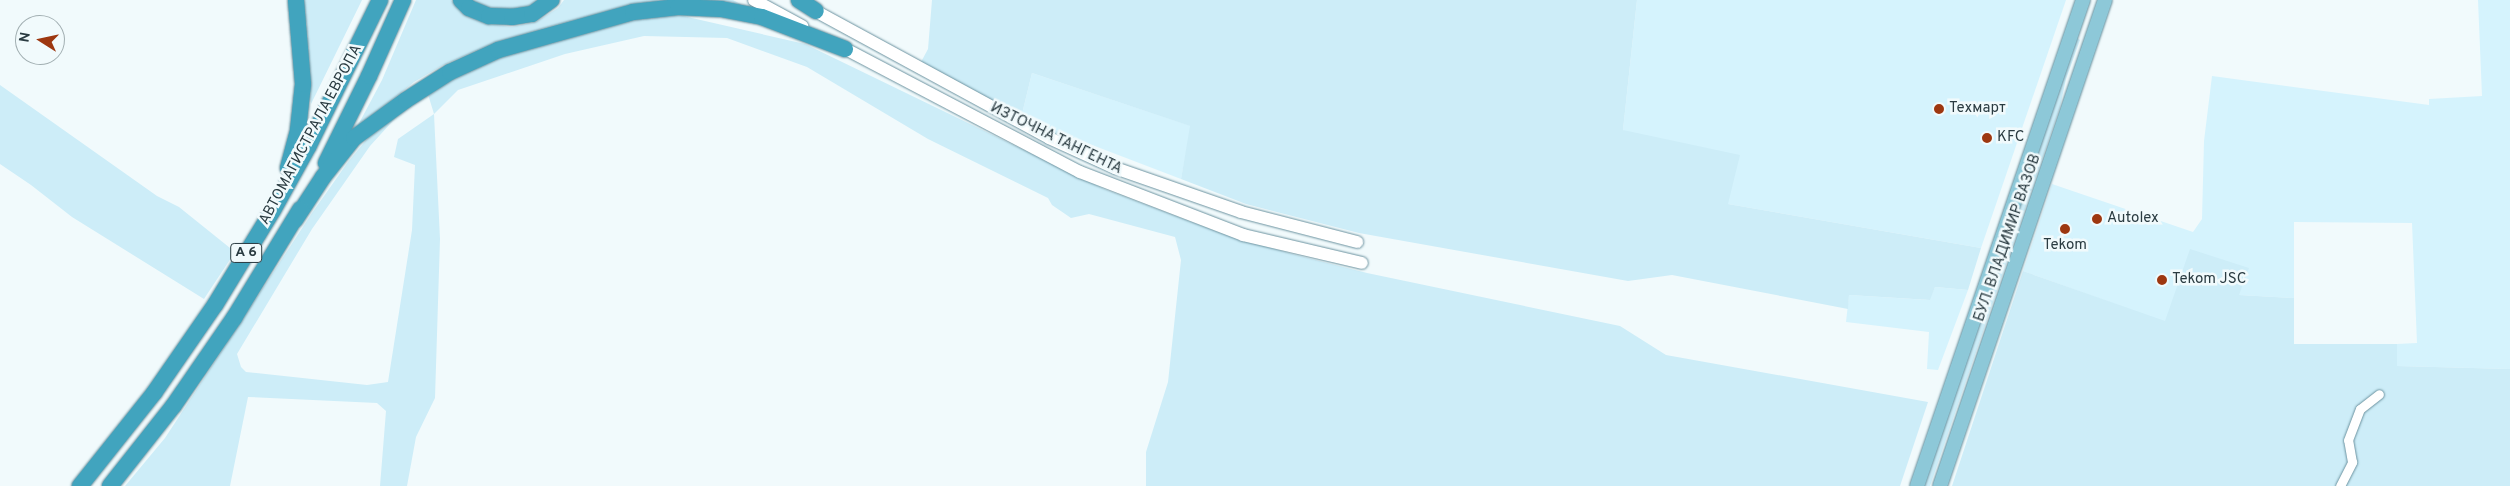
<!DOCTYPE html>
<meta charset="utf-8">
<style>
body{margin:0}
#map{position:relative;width:2510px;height:486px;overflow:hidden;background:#f1fafc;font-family:Overpass,sans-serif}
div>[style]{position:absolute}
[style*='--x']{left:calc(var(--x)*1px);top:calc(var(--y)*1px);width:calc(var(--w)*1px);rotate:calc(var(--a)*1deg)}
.built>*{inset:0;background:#d5f3fd}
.green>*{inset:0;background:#cdedf8}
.roads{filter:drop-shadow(0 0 1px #6b929f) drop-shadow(0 0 1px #6b929f)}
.street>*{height:9px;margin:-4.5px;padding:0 4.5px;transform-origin:4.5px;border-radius:4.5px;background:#fff}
.secondary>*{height:12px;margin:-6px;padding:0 6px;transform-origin:6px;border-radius:6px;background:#fff}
.primary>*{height:14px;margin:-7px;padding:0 7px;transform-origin:7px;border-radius:7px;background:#8dc8d8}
.highway>*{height:16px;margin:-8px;padding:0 8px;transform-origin:8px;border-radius:8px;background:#41a4be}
.dots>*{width:14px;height:14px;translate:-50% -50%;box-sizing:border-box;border:2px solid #f1fafc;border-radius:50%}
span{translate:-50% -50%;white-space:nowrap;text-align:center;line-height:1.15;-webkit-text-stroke:5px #f1fafc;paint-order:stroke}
.shield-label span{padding:1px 4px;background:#f1fafc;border:1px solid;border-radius:4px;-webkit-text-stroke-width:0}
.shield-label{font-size:14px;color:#2a3b41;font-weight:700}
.poi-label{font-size:15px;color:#2a3b41}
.left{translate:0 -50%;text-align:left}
.street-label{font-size:15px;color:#2a3b41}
.north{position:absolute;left:15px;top:15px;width:50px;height:50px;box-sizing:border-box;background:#f1fafc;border:1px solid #a1aeb1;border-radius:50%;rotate:280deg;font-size:14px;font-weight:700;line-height:20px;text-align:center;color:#2a3b41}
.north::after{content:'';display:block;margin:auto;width:18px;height:22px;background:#9d3710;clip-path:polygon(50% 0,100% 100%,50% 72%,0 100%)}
</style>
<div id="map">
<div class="built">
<div style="clip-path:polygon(1637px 0,2066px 0,1981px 248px,1728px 204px,1623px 130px)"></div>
<div style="clip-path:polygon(2478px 0,2510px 0,2510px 369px,2397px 366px,2397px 344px,2417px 343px,2412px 223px,2294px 222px,2294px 298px,2239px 295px,2165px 322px,2023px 271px,2052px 184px,2193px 232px,2202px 219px,2204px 141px,2212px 76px,2429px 105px,2429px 99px,2482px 96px)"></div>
<div style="clip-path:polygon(1032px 73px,1191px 126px,1181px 179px,1066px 135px,1022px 114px)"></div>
<div style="clip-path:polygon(1935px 287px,1968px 290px,1938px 370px,1927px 369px,1929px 332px,1846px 322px,1849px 295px,1929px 300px)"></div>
</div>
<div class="green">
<div style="clip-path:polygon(301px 0,362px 0,311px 104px,307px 26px)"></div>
<div style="clip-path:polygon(416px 0,451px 0,464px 13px,474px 19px,488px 24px,512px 27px,536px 22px,558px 8px,564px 0,733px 0,753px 11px,578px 19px,544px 28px,487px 46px,443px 65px,414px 82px,356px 129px,382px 80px)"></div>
<div style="clip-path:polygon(464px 0,546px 0,511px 15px)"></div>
<div style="clip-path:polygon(932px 0,1637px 0,1623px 130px,1740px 155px,1728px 204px,1981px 248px,1968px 290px,1935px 287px,1930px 300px,1849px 295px,1848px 309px,1672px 275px,1628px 281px,1359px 233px,1246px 204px,1181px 179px,1190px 126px,1032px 73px,1022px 114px,1066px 135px,1064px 141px,921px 62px,928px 49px)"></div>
<div style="clip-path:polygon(670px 13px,805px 44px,1104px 189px,1218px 232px,1292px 254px,1367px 273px,1620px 326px,1666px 355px,1928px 402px,1900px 486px,1146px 486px,1146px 452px,1168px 382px,1181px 260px,1175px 237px,1089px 214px,1071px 218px,1052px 205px,1048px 198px,928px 139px,807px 67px,727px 38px,644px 36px,565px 54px,458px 90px,434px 114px,440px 239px,435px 398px,416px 437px,407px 486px,380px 486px,386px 411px,377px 403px,248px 397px,230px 486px,125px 486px,165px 438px,312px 213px,348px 162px,377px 127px,411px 101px,370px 146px,312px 229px,237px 354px,241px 367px,246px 372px,367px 385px,388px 382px,412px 230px,415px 165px,394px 157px,398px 139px,434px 114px,427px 91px,500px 54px,610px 22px)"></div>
<div style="clip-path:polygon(2076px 37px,2080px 40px,2066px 79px,2060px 107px,1930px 486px,1923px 486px)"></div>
<div style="clip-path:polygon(0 85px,157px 196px,179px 207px,235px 252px,204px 299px,72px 217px,31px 185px,0 164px)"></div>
<div style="clip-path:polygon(2190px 249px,2249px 268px,2239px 295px,2294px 298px,2294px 344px,2397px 344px,2397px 366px,2510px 369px,2510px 486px,1952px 486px,2023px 271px,2165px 321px)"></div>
</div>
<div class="roads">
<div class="street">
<div style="--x:2340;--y:486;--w:27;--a:-63"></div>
<div style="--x:2352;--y:462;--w:22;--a:-100"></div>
<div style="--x:2348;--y:440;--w:33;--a:-69"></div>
<div style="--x:2360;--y:409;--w:24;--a:-38"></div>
</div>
<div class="secondary">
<div style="--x:754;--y:0;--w:55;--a:28.4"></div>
<div style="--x:808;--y:7;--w:274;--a:28.5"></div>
<div style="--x:1049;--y:138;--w:72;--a:24.4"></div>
<div style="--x:1115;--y:168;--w:133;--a:19.2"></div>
<div style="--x:1241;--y:212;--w:120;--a:14.5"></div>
<div style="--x:838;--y:45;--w:273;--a:27.7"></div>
<div style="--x:1080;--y:172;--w:175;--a:21.1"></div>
<div style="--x:1243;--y:235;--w:122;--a:13.2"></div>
</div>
<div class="primary">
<div style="--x:1917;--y:486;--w:514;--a:-71.14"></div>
<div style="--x:1940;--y:486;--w:513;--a:-71.25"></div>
</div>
<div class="highway">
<div style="--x:461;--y:0;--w:11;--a:45"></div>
<div style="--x:469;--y:8;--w:22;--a:22"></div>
<div style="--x:489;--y:16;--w:23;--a:2"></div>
<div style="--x:512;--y:17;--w:20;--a:-9"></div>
<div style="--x:532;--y:14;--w:24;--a:-36"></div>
<div style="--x:799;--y:0;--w:20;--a:33"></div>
<div style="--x:326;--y:163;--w:97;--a:-63.7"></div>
<div style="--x:369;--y:76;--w:83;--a:-65.9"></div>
<div style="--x:288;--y:168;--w:39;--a:-75"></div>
<div style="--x:298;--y:130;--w:46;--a:-83.8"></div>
<div style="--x:303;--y:84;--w:84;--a:-94.8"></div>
<div style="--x:295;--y:220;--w:51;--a:-56.9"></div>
<div style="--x:323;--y:177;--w:50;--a:-51.5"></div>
<div style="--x:354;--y:138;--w:64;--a:-36.2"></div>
<div style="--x:406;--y:100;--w:52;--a:-32.5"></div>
<div style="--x:450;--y:72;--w:53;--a:-24.6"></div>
<div style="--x:498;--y:50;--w:140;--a:-15.7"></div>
<div style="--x:633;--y:12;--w:45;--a:-6.3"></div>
<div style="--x:678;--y:7;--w:43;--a:2.7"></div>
<div style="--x:721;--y:9;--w:42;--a:11"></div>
<div style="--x:762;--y:17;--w:89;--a:21.1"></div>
<div style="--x:80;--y:486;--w:119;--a:-51.5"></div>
<div style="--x:154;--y:393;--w:107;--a:-55.3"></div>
<div style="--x:215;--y:305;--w:111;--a:-58.6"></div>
<div style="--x:273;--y:210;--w:74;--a:-61"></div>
<div style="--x:309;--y:145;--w:161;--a:-63.9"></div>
<div style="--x:110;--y:486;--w:103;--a:-51.7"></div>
<div style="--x:174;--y:405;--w:106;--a:-55.4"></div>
<div style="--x:234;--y:318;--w:127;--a:-58.6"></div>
</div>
</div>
<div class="dots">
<div style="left:1939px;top:109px;background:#9d3710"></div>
<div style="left:1987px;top:138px;background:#9d3710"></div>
<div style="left:2097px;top:219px;background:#9d3710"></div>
<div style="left:2065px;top:229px;background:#9d3710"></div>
<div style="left:2162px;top:280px;background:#9d3710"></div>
</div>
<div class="shield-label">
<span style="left:246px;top:253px">A 6</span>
</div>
<div class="poi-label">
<span class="left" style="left:1949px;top:109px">Техмарт</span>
<span class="left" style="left:1997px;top:138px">KFC</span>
<span class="left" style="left:2107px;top:219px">Autolex</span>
<span style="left:2065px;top:246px">Tekom</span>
<span class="left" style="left:2172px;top:280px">Tekom JSC</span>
</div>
<div class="street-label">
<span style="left:311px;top:135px;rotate:-62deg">АВТОМАГИСТРАЛА ЕВРОПА</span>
<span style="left:1056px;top:139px;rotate:26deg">ИЗТОЧНА ТАНГЕНТА</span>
<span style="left:2008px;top:238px;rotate:-71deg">БУЛ. ВЛАДИМИР ВАЗОВ</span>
</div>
<div class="north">N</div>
</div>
